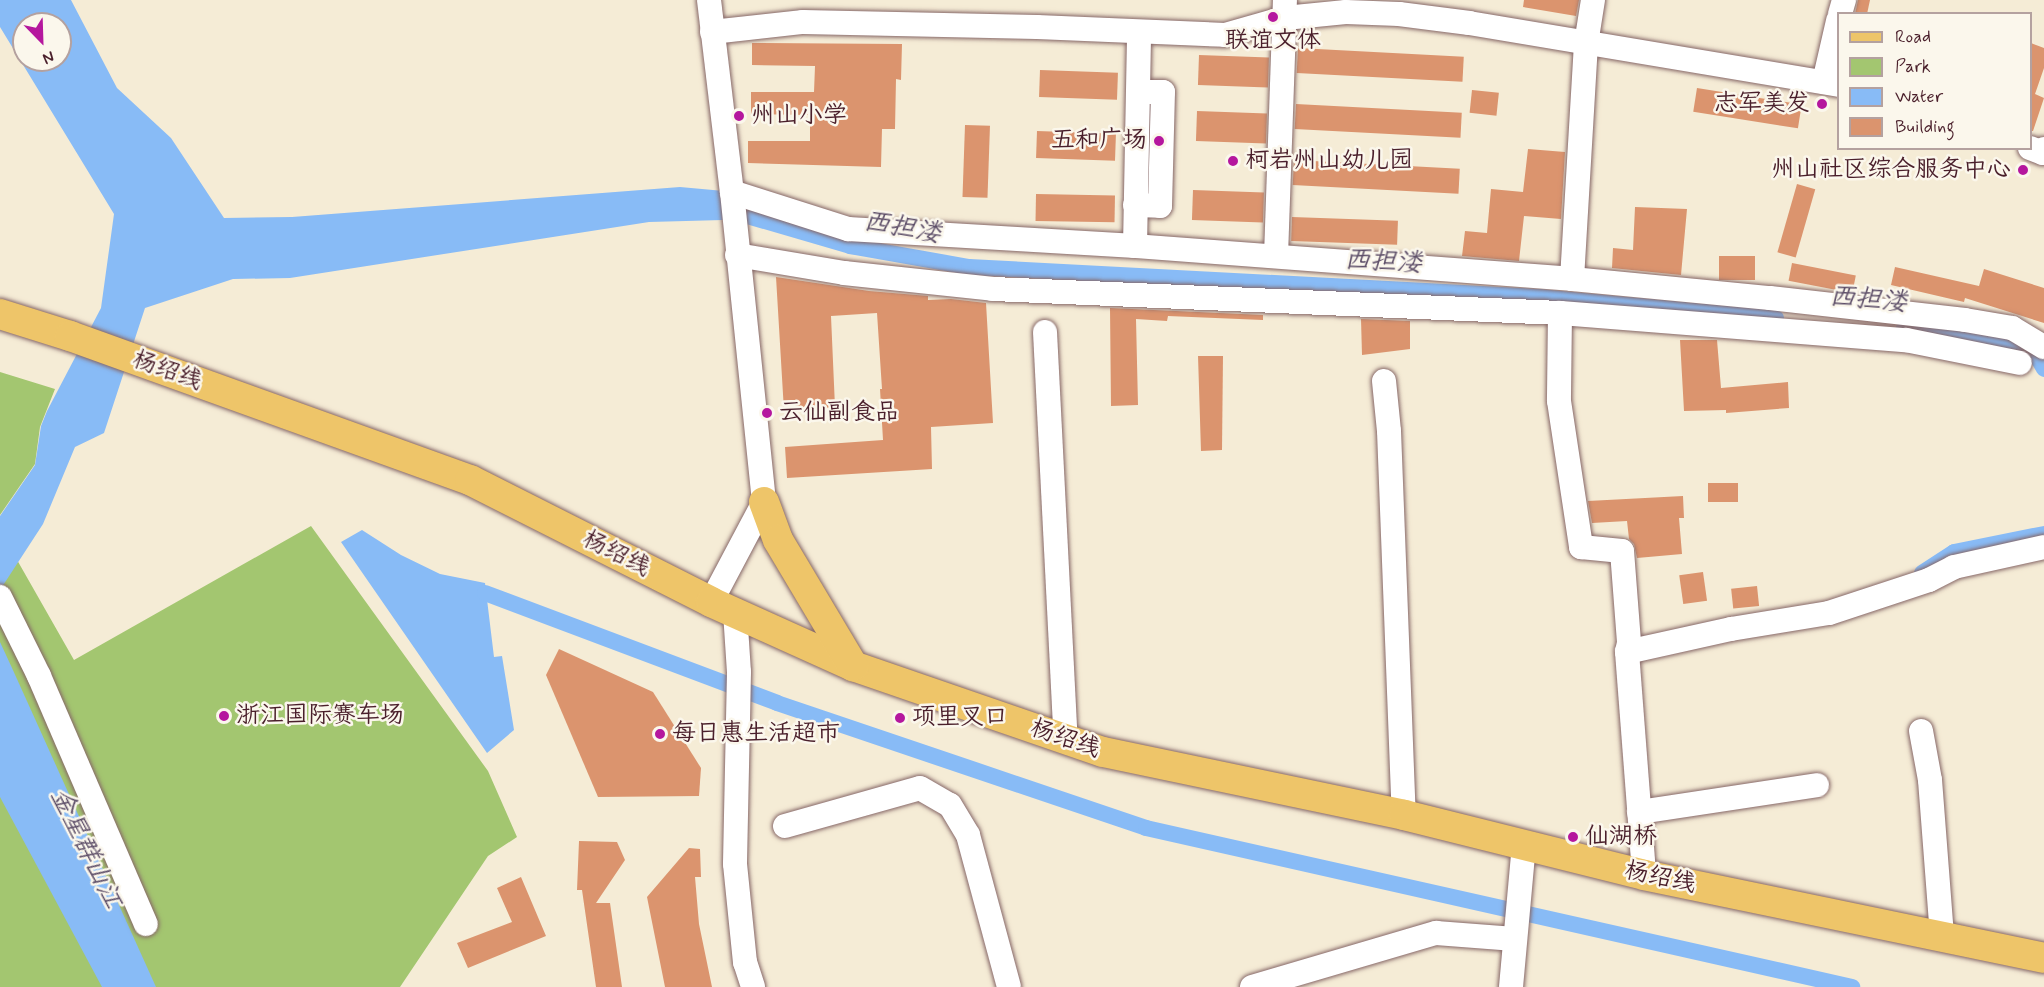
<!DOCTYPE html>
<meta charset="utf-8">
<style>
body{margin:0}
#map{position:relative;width:2044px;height:987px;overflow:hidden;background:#f5ecd6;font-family:Mynerve,"LXGW WenKai TC",sans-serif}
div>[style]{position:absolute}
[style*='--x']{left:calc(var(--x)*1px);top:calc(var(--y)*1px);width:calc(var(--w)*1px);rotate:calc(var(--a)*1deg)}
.green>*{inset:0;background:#a3c670}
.water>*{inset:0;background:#88bbf6}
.canal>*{height:16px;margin:-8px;padding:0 8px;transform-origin:8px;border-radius:8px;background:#88bbf6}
.building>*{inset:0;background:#db946e;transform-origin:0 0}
.roads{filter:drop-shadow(0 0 2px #866767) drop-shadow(0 0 2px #866767)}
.minor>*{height:24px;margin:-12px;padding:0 12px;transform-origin:12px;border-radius:12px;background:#fff}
.major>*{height:30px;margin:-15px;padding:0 15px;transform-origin:15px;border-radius:15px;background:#eec569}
.dots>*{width:16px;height:16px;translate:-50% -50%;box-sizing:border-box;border:3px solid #fbf7ec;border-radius:50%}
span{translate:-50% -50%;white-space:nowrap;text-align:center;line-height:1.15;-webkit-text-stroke:5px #fbf7ec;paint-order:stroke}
.poi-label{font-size:24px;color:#4a1f2b}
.right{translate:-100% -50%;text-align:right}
.left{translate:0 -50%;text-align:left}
.street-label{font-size:24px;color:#4a1f2b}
.water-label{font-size:26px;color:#5d4e68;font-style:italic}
.legend{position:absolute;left:1837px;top:12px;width:195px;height:138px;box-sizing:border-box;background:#fbf7ec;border:2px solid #b4a19f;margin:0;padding:8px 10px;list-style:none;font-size:18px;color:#4a1f2b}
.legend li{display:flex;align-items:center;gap:12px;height:30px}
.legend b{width:30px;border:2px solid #b4a19f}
.north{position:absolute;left:12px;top:12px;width:60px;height:60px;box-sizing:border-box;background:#fbf7ec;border:2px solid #b4a19f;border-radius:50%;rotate:157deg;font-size:16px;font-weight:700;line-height:24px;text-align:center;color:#4a1f2b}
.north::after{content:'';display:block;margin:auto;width:21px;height:27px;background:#b5179e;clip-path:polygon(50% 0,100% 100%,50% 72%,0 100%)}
</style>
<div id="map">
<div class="green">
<div style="clip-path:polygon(0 372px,55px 389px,40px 427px,35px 464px,0 515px)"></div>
<div style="clip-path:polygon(311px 526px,488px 771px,517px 837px,488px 856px,400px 987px,0 987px,0 530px,74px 660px)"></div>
</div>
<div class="water">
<div style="clip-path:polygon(evenodd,0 0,71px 0,117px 88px,171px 138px,224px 218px,292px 217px,680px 187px,724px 191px,723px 220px,649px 222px,290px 278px,233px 279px,145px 308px,104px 433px,75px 447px,43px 524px,0 590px,0 516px,35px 465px,41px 426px,47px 411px,101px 308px,114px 214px,0 27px,0 0,24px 24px,60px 24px,60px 60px,24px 60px,24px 24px)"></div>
<div style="clip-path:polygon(362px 530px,401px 555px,440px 574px,485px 583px,494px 657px,502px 656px,514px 730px,487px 753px,341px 542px)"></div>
<div style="clip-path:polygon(0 642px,12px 668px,156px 987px,102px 987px,0 797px)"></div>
</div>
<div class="canal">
<div style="--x:727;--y:210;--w:128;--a:16.3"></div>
<div style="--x:850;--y:246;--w:121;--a:10"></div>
<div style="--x:969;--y:267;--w:571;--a:3.01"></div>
<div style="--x:1539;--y:297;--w:238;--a:5.1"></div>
<div style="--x:1903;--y:330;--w:71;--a:4.8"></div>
<div style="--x:1974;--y:336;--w:65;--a:17"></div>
<div style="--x:2036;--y:355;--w:16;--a:60"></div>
<div style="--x:1922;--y:573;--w:38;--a:-33"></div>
<div style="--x:1954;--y:552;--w:92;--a:-11.3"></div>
<div style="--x:485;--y:593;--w:312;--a:20.6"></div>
<div style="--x:777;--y:703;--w:390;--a:18.7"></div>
<div style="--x:1146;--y:828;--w:724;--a:12.69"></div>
</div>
<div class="building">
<div style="clip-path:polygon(1524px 0,1579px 0,1576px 16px,1523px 7px)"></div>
<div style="clip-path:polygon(1858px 0,1870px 0,1867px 14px,1855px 14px)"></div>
<div style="clip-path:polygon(752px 43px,902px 44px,901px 80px,896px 79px,895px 129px,882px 129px,881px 167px,748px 163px,748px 141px,810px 141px,810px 115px,751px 114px,751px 92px,814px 92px,815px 66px,752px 65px)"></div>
<div style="clip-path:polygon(2031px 43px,2044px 48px,2044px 68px,2035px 94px,2044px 98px,2033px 131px,2031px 131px)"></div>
<div style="left:1298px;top:48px;width:166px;height:25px;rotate:3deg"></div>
<div style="left:1199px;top:55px;width:70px;height:30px;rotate:2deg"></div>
<div style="left:1040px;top:70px;width:78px;height:27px;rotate:2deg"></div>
<div style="left:1697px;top:88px;width:106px;height:24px;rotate:9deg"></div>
<div style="left:1472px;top:90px;width:27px;height:23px;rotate:6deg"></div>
<div style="left:1296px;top:104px;width:166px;height:25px;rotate:3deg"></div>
<div style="left:1197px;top:111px;width:70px;height:30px;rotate:2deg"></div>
<div style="left:965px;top:125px;width:25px;height:72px;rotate:2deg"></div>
<div style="left:1037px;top:131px;width:79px;height:27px;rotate:2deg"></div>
<div style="clip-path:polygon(1528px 149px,1565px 152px,1561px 219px,1524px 216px,1519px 261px,1462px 256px,1465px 231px,1487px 233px,1491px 189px,1523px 192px)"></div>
<div style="left:1294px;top:160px;width:166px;height:25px;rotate:3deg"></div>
<div style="left:1797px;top:184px;width:19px;height:71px;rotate:16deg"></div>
<div style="left:1193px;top:190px;width:71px;height:30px;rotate:2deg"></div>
<div style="left:1036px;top:194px;width:79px;height:27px;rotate:1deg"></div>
<div style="clip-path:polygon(1635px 207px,1687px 209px,1681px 275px,1612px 268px,1613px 248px,1633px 250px)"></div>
<div style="left:1292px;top:217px;width:106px;height:24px;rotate:2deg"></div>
<div style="left:1755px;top:256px;width:24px;height:36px;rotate:90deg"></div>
<div style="left:1792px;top:263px;width:65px;height:18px;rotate:11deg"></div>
<div style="clip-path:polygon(1895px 267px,1979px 286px,1984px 269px,2044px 288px,2044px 323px,1965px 298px,1964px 302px,1891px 285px)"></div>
<div style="clip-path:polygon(776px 277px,869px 291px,928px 296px,928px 300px,951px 299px,986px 303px,993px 423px,931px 427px,932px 469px,787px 478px,785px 447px,883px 440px,880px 389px,882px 389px,877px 313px,831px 316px,835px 407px,784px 411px)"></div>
<div style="clip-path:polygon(1110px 308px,1263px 315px,1263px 320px,1168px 316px,1167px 321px,1136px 319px,1138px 405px,1111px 406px)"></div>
<div style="clip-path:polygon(1361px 319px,1410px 321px,1410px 349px,1362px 355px)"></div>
<div style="clip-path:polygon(1680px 340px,1717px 340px,1721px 388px,1788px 382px,1789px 408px,1726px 413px,1726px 410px,1684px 411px)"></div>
<div style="clip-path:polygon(1198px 356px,1223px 356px,1222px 450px,1201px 451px)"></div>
<div style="left:1738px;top:483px;width:19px;height:30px;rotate:90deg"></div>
<div style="clip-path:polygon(1683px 496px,1684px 518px,1679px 518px,1682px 554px,1637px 558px,1634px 544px,1629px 539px,1627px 521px,1592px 523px,1588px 501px)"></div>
<div style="left:1703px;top:572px;width:29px;height:24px;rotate:82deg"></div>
<div style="left:1757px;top:586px;width:20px;height:26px;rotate:84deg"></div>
<div style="clip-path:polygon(559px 649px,653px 692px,701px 768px,699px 796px,598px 797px,546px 675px)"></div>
<div style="clip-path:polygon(579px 841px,617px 842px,625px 860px,596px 903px,610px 903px,622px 987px,596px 987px,582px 890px,577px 890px)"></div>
<div style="clip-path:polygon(689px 848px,700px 849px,701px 877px,695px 877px,699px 924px,712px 987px,665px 987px,647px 897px)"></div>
<div style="clip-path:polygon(521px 877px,546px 936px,468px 968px,457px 943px,512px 922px,497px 888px)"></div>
</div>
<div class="roads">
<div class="minor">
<div style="--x:709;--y:0;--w:193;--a:83.2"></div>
<div style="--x:732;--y:192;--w:312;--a:84.1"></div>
<div style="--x:764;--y:502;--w:113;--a:117.9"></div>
<div style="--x:1840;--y:14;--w:15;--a:-74"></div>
<div style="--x:712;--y:32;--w:92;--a:-6.3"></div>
<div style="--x:803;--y:22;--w:234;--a:1.2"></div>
<div style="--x:1037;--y:27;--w:188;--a:2.4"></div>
<div style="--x:1225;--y:35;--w:62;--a:-15.8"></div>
<div style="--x:1285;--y:18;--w:61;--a:-5.6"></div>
<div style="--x:1346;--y:12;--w:53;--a:2.2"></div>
<div style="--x:1399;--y:14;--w:71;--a:7.3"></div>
<div style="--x:1469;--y:23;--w:374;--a:9.5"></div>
<div style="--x:1824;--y:82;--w:63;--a:-77.1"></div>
<div style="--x:2030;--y:148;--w:14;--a:21"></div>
<div style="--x:2043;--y:153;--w:4;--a:-76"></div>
<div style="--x:732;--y:192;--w:122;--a:17.7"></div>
<div style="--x:848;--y:229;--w:288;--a:3.4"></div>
<div style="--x:1135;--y:246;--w:438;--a:4.3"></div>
<div style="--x:1572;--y:279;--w:199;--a:5.5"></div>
<div style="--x:1770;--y:298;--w:196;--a:6.4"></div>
<div style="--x:1965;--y:320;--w:48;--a:9.7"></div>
<div style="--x:2012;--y:328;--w:37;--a:31"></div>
<div style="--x:1135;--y:205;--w:25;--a:2"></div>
<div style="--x:1160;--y:206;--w:114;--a:-88.5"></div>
<div style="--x:1163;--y:92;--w:25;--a:180"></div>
<div style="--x:1135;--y:246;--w:214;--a:-88.9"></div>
<div style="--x:737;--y:255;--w:109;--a:9.5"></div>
<div style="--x:844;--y:273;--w:150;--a:6.1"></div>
<div style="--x:993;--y:289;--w:568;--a:2.42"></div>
<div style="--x:1560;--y:313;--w:347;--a:4.5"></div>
<div style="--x:1906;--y:340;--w:116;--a:11.4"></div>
<div style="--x:1276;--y:256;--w:256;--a:-88"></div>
<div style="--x:1572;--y:279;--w:235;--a:-86.6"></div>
<div style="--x:1586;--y:44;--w:45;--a:-81"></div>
<div style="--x:1560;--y:313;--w:88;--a:90.7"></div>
<div style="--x:1559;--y:401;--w:148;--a:81.4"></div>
<div style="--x:1581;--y:547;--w:41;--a:5.6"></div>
<div style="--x:1622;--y:551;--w:92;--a:85.6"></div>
<div style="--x:1629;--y:643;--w:9;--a:103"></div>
<div style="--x:1627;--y:652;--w:224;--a:85.6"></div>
<div style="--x:1045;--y:332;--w:409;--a:87.1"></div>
<div style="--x:1384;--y:381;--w:50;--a:84.3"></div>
<div style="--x:1389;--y:431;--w:384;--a:87.8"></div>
<div style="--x:0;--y:597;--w:88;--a:63.7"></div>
<div style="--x:39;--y:676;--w:270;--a:66.7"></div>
<div style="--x:735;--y:612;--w:60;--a:86.2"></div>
<div style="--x:739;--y:672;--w:192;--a:91.2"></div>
<div style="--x:735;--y:864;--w:99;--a:84.2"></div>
<div style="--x:745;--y:962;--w:26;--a:72"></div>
<div style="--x:1627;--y:652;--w:107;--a:-12.5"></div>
<div style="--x:1731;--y:629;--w:99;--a:-9.3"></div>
<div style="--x:1829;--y:613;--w:105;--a:-18.3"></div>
<div style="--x:1929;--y:580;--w:28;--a:-27"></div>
<div style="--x:1954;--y:567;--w:92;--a:-12.5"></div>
<div style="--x:1921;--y:731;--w:50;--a:79.6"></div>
<div style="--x:1930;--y:780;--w:157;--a:85.6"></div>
<div style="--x:1639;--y:812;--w:180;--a:-8.6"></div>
<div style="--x:785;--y:826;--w:140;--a:-15.7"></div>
<div style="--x:920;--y:788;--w:34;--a:30"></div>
<div style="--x:950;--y:805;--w:35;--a:59"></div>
<div style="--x:968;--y:835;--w:157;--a:74.9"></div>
<div style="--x:1252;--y:987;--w:192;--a:-16.4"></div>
<div style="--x:1436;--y:933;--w:79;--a:4.3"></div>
<div style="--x:1511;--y:987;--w:143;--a:-84.8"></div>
</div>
<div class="major">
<div style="--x:0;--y:314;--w:73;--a:17.4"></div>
<div style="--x:70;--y:336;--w:425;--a:19.8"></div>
<div style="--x:470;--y:480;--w:270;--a:26.8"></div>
<div style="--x:711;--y:602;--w:156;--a:24.3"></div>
<div style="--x:853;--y:666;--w:264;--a:19"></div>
<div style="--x:1103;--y:752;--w:308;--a:11.8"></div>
<div style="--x:1404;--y:815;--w:247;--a:14"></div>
<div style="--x:1644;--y:875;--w:409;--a:11.7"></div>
<div style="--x:764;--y:502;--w:40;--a:69.8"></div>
<div style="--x:778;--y:540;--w:147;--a:59.2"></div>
</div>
</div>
<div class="dots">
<div style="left:1273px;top:17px;background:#b5179e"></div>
<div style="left:1822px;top:104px;background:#b5179e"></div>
<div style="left:739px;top:116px;background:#b5179e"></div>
<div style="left:1159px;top:141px;background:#b5179e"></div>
<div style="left:1233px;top:161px;background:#b5179e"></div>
<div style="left:2023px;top:170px;background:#b5179e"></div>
<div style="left:767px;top:413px;background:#b5179e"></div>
<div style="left:224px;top:716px;background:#b5179e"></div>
<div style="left:900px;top:718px;background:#b5179e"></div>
<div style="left:660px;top:734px;background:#b5179e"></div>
<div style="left:1573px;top:837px;background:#b5179e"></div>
</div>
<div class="poi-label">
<span style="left:1273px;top:41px">联谊文体</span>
<span class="right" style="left:1810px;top:104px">志军美发</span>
<span class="left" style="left:751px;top:116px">州山小学</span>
<span class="right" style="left:1147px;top:141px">五和广场</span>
<span class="left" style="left:1245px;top:161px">柯岩州山幼儿园</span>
<span class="right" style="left:2011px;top:170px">州山社区综合服务中心</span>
<span class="left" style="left:779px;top:413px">云仙副食品</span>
<span class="left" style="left:236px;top:716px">浙江国际赛车场</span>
<span class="left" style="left:912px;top:718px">项里叉口</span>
<span class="left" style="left:672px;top:734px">每日惠生活超市</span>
<span class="left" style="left:1585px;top:837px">仙湖桥</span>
</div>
<div class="street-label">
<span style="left:167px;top:371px;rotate:20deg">杨绍线</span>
<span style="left:616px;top:554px;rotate:27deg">杨绍线</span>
<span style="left:1065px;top:739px;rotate:19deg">杨绍线</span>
<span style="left:1660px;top:878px;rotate:12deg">杨绍线</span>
</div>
<div class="water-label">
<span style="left:902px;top:229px;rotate:10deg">西担溇</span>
<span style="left:1383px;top:263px;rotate:3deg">西担溇</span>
<span style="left:1868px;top:301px;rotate:5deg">西担溇</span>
<span style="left:85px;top:849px;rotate:64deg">金星群山江</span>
</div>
<ul class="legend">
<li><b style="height:8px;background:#eec569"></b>Road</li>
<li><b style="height:16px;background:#a3c670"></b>Park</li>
<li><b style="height:16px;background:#88bbf6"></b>Water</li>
<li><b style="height:16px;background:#db946e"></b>Building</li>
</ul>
<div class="north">N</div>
</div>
